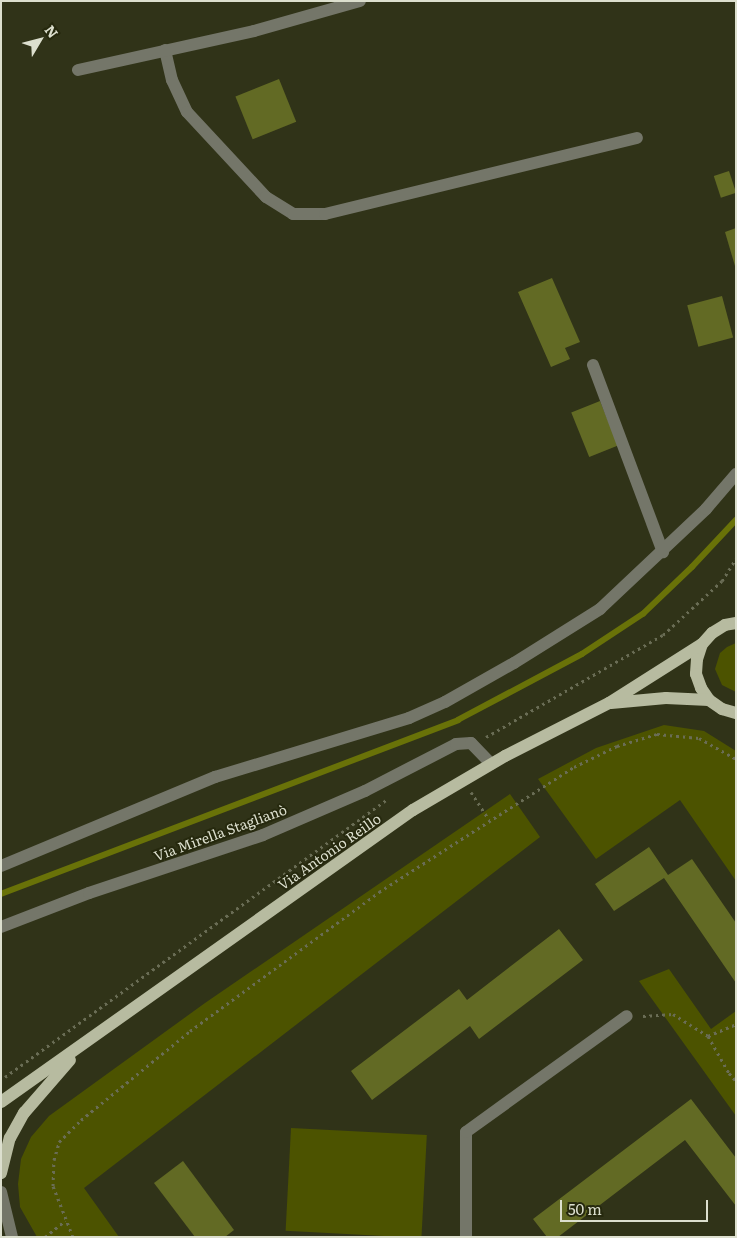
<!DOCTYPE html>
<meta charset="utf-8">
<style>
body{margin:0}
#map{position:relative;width:737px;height:1238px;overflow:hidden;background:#303318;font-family:Literata,serif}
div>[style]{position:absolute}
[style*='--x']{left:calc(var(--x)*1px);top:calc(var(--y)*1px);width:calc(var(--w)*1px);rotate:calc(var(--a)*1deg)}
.green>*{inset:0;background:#4c5300;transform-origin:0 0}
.stream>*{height:5.5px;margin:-2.75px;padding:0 2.75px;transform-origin:2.75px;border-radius:2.75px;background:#697208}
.building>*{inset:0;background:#626a24;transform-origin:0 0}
.path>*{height:3px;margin-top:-1.5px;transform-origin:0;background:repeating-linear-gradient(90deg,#6a6d55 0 2.5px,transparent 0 6.5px)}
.minor>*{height:12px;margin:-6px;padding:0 6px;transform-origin:6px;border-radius:6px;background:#747669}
.major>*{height:12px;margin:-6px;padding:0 6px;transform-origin:6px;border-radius:6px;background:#b7bba0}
span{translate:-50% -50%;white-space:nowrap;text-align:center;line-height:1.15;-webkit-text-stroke:4px #26290e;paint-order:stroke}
.street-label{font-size:14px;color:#dcdfce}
.frame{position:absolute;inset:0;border:2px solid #dcdfce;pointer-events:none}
.north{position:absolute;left:15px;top:15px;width:50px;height:50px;-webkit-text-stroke:4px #26290e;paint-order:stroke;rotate:53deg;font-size:14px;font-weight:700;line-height:20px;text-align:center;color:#dcdfce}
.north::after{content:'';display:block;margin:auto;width:18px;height:22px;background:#dcdfce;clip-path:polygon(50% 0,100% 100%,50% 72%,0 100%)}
.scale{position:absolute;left:560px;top:1200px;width:148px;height:22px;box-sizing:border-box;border:2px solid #dcdfce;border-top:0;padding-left:6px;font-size:15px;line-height:18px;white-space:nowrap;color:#dcdfce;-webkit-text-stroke:4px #26290e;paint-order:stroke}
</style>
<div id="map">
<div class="green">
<div style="clip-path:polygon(736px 643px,736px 692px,722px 685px,715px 669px,720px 653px,727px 647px)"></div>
<div style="clip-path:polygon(664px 725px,704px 731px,736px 751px,736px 881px,680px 800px,596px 859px,538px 779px,596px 748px)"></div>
<div style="clip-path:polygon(510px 794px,540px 837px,84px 1188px,119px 1237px,37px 1237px,20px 1207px,18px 1184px,21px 1159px,31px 1137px,49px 1116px,205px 1003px)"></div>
<div style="clip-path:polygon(669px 969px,711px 1029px,736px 1011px,736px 1116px,639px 981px)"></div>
<div style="left:291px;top:1128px;width:136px;height:103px;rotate:3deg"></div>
</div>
<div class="stream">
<div style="--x:1;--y:894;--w:489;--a:-20.8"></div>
<div style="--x:458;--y:720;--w:140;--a:-28"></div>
<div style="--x:582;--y:654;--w:73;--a:-33.3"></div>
<div style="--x:643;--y:614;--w:68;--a:-43.8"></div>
<div style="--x:692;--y:567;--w:64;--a:-46.9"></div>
</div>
<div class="building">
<div style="left:279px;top:79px;width:46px;height:47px;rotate:68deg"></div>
<div style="left:729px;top:171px;width:23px;height:16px;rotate:72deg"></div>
<div style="clip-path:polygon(736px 228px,736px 266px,735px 266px,725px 232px)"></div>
<div style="clip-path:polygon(552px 278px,580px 342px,565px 348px,570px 359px,551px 367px,518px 292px)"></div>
<div style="left:722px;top:296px;width:43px;height:36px;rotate:75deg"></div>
<div style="left:600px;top:401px;width:48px;height:31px;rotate:68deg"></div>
<div style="clip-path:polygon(649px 847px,668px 875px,692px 859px,736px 923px,736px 983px,664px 878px,614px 911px,595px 884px)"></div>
<div style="clip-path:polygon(559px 929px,583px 960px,479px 1039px,470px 1026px,372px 1100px,351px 1071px,459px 989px,467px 1000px)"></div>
<div style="clip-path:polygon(691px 1099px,736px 1158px,736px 1206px,685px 1140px,558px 1237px,547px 1237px,533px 1219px)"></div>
<div style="clip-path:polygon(183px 1161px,234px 1230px,225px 1237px,195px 1237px,154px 1183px)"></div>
</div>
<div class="path">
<div style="--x:486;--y:737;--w:204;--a:-30"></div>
<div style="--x:663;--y:635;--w:80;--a:-42.5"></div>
<div style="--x:722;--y:581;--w:26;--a:-58"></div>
<div style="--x:471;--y:792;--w:33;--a:57"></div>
<div style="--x:643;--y:1016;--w:30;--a:-4"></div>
<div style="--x:673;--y:1014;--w:41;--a:32.2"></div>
<div style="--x:708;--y:1036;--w:43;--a:60.4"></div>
<div style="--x:729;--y:1073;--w:11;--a:49"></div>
<div style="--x:708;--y:1036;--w:30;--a:-23"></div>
<div style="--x:5;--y:1077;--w:471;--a:-36"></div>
<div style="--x:45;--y:1237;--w:26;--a:-39"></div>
<div style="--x:73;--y:1237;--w:55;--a:-111.4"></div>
<div style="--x:53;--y:1186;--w:26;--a:-88"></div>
<div style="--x:54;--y:1160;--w:19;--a:-74"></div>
<div style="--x:59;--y:1142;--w:31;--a:-45"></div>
<div style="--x:81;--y:1120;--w:141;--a:-39.2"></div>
<div style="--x:190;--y:1031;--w:235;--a:-36.3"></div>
<div style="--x:379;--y:892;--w:232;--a:-32.7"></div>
<div style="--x:574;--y:767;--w:48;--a:-26"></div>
<div style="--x:617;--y:746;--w:42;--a:-16.7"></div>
<div style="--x:657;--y:734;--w:42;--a:5.4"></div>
<div style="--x:699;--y:738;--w:43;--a:29.6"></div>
</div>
<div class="minor">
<div style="--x:165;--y:50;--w:31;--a:77"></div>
<div style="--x:172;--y:80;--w:35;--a:65"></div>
<div style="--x:187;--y:112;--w:116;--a:47.1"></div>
<div style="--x:266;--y:197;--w:32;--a:32"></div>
<div style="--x:293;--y:214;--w:32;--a:0"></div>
<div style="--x:325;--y:214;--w:321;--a:-13.7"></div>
<div style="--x:78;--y:70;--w:180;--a:-12.5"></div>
<div style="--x:254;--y:31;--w:110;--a:-15.8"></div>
<div style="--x:593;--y:365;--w:200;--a:69.5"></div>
<div style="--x:1;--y:866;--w:232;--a:-22.6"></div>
<div style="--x:215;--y:777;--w:203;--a:-16.9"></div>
<div style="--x:409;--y:718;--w:39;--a:-24"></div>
<div style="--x:445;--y:702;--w:79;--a:-29.5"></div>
<div style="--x:514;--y:663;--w:102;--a:-32.1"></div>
<div style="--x:600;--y:609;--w:146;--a:-43.3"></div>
<div style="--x:706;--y:509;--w:46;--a:-49.4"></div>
<div style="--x:1;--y:927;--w:94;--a:-21.1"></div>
<div style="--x:89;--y:893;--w:183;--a:-18.4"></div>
<div style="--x:263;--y:835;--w:111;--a:-23.3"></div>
<div style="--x:365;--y:791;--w:102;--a:-27.3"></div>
<div style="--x:456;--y:744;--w:15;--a:-4"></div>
<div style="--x:471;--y:743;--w:29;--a:46"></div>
<div style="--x:1;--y:1192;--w:46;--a:76.3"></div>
<div style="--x:466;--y:1237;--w:105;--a:-90"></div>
<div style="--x:466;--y:1132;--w:198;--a:-35.8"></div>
</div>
<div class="major">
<div style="--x:736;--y:623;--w:11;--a:170"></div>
<div style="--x:725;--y:625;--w:15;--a:148"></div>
<div style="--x:712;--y:633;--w:15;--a:132"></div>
<div style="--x:702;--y:644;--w:16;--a:108"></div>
<div style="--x:697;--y:659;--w:15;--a:94"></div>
<div style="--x:696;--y:674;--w:15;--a:70"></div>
<div style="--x:701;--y:688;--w:14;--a:56"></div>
<div style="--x:709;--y:700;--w:16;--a:35"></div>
<div style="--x:722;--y:709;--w:15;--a:16"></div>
<div style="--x:611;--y:703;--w:55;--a:-5.2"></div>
<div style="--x:666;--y:698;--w:43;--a:2.7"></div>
<div style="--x:1;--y:1102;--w:505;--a:-35.33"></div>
<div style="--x:413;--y:810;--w:107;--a:-30.4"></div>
<div style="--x:505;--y:756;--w:117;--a:-27"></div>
<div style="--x:609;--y:703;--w:110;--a:-32.4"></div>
<div style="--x:1;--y:1173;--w:36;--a:-76"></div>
<div style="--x:10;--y:1138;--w:29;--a:-61"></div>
<div style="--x:24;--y:1113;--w:70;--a:-49"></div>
</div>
<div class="street-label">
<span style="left:220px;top:832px;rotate:-20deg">Via Mirella Staglianò</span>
<span style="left:329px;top:851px;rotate:-35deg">Via Antonio Reillo</span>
</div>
<div class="frame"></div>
<div class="north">N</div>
<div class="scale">50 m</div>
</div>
